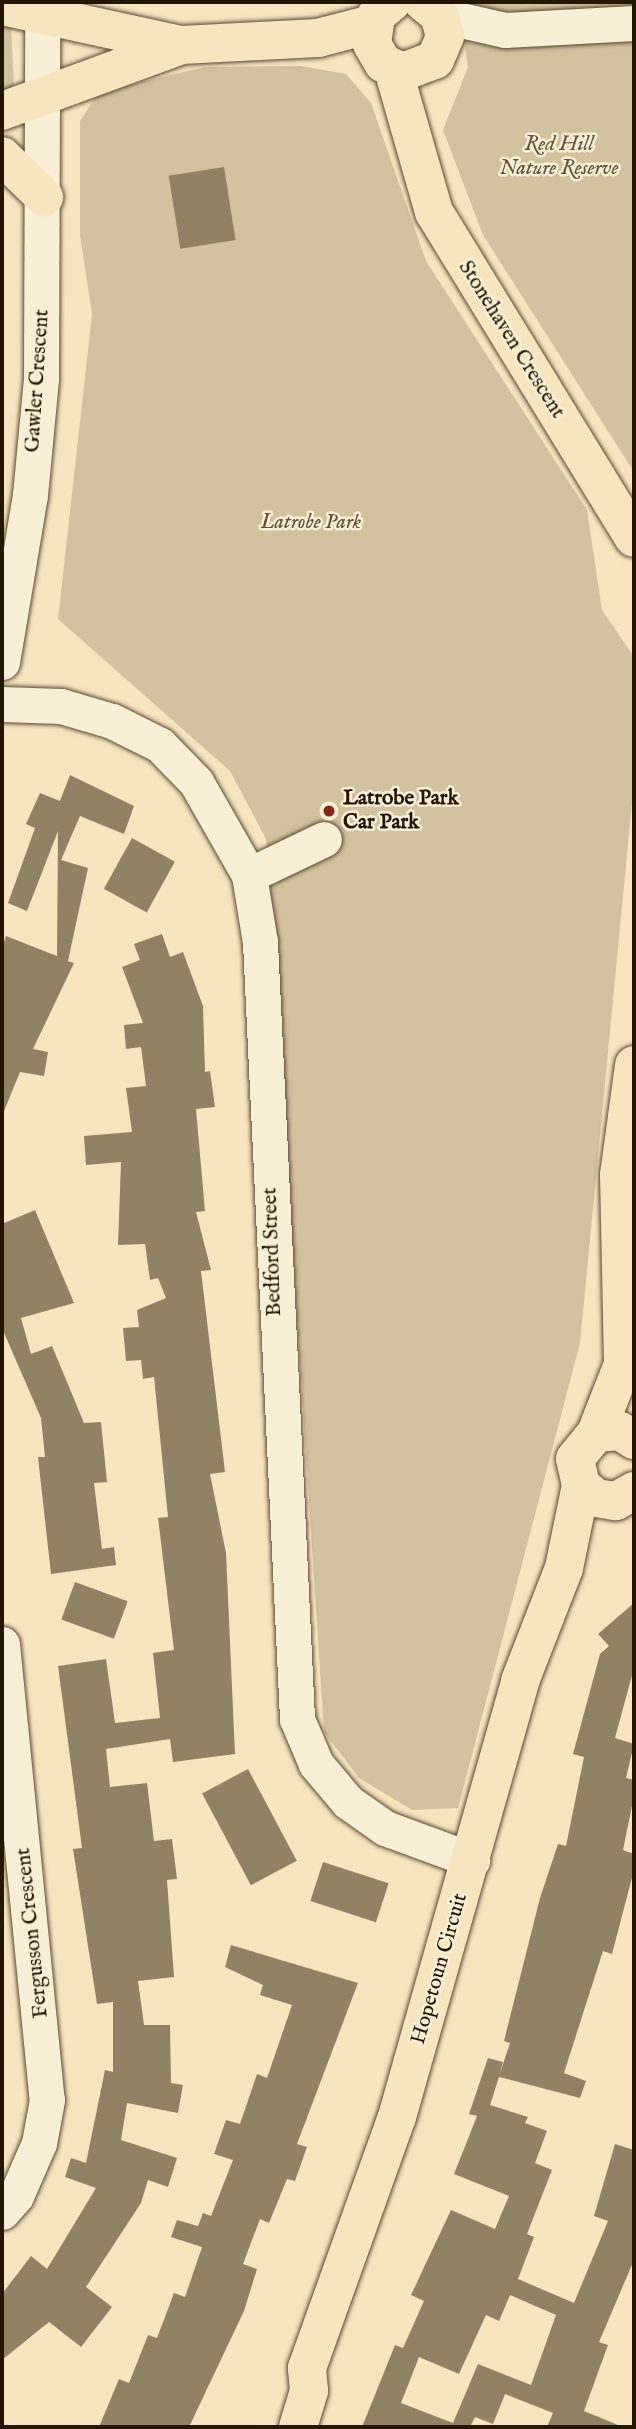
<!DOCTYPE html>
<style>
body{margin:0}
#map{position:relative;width:636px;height:2429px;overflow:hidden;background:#f7e5c0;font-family:"IM FELL English",serif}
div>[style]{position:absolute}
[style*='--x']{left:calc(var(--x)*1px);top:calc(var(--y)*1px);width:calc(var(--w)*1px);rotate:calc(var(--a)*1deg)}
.green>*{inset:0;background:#d3c2a0}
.building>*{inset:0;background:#928265;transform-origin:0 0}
.roads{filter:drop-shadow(0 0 2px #5a4a32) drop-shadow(0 0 2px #5a4a32)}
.minor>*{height:35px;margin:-17.5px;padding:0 17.5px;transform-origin:17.5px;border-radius:17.5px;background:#faeed6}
.major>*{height:38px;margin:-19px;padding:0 19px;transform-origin:19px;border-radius:19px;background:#f7e5c0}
.dots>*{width:19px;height:19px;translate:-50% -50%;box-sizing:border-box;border:4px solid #faeed6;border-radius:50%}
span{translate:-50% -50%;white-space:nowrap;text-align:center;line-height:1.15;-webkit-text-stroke:5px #faeed6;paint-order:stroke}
.park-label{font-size:21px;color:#625239;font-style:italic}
.street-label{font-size:21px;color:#251602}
.poi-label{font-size:21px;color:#251602;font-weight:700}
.left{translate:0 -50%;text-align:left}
.frame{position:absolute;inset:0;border:4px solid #251602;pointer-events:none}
</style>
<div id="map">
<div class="green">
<div style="clip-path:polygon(459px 2px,634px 2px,634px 472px,483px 235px,443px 130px,468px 67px)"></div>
<div style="clip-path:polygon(2px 19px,11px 25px,14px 86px,2px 96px)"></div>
<div style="clip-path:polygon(301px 66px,346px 74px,371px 103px,426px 261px,587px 510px,602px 610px,634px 657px,634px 782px,580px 1343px,458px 1808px,412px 1810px,359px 1778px,324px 1732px,266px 839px,230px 771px,58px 619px,92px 314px,80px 235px,80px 121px,99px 92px,205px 67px)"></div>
</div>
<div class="building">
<div style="left:224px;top:167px;width:74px;height:56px;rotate:81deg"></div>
<div style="clip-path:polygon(70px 775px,134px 806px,124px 834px,80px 816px,61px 860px,88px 868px,68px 961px,74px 963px,33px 1049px,48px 1052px,44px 1076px,20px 1072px,2px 1116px,2px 948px,6px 936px,57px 956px,58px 831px,27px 911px,8px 903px,35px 828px,26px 824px,40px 793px,60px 801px)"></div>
<div style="left:132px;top:838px;width:49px;height:58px;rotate:29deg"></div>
<div style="clip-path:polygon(162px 934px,170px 957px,183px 952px,203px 1006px,205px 1072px,210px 1071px,215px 1107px,196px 1109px,205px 1211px,196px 1212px,211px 1270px,201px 1271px,225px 1472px,210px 1474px,226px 1553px,235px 1754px,173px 1762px,170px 1739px,106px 1749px,110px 1787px,147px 1783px,154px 1841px,172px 1839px,177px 1879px,167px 1880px,174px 1977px,138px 1981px,144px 2025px,170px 2025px,171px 2083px,183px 2085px,178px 2113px,127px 2103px,121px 2140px,177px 2158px,168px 2187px,148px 2180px,141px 2203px,86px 2287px,112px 2307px,81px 2347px,49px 2322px,2px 2360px,2px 2294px,31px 2256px,47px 2269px,96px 2188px,65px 2177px,71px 2158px,86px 2163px,105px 2070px,113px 2072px,113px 2002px,97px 2004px,73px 1849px,82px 1848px,58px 1666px,106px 1659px,115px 1723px,160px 1718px,153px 1653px,174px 1650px,158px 1518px,168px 1517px,154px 1377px,143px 1379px,141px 1360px,126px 1361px,123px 1328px,139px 1327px,137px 1310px,166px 1298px,158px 1278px,150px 1280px,145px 1244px,118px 1245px,121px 1162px,86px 1165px,84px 1136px,132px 1132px,126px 1088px,146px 1086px,141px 1047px,126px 1049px,124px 1025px,143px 1023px,122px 967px,140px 960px,134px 944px)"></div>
<div style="clip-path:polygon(35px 1210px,74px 1303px,21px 1318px,31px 1354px,52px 1346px,84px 1423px,101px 1422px,107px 1482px,94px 1483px,102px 1549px,114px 1547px,116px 1565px,51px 1574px,38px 1457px,45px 1457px,41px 1418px,2px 1328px,2px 1224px)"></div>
<div style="left:75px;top:1582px;width:56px;height:40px;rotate:20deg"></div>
<div style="clip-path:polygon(evenodd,634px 1603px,634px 1668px,615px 1738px,634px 1744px,626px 1778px,634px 1780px,634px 1796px,623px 1850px,634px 1854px,634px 1870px,612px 1954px,603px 1951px,564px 2073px,586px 2081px,580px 2098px,499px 2077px,490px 2105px,528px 2117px,525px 2123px,547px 2131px,535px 2163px,552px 2170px,527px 2234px,534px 2237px,518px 2279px,574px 2303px,608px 2221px,594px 2216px,615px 2144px,634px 2150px,634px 2260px,599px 2342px,608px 2345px,584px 2411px,623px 2427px,547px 2427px,553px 2413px,505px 2394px,493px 2424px,475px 2417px,470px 2427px,362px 2427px,395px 2345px,403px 2348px,424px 2301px,411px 2295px,451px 2210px,495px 2229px,509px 2196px,454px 2174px,477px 2116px,469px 2114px,488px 2058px,503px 2062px,499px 2076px,510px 2043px,504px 2041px,540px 1898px,558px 1844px,566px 1846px,584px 1757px,573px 1754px,600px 1654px,609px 1646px,598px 1634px,634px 1603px,510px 2295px,556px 2315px,531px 2385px,478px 2364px,453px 2423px,401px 2403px,419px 2357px,459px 2374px,486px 2315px,499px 2321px,510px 2295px)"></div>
<div style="left:248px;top:1769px;width:104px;height:52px;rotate:62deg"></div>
<div style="left:323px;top:1862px;width:69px;height:41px;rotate:18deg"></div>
<div style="clip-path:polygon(231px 1945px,358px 1983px,297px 2144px,307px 2147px,295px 2181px,287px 2179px,269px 2223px,260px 2219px,243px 2264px,257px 2269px,244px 2311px,189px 2427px,99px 2427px,119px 2379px,129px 2383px,148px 2335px,157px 2338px,174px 2293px,185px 2297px,202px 2247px,171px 2237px,177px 2220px,198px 2226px,203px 2213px,211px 2216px,233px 2160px,214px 2154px,226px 2120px,240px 2124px,257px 2074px,267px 2078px,292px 2005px,260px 1995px,263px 1985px,225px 1967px)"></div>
</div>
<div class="roads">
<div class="minor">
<div style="--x:439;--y:15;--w:68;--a:12.8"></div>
<div style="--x:505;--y:30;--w:129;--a:-3.1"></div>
<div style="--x:2;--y:662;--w:169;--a:-80.5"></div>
<div style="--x:30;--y:495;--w:118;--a:-84.6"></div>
<div style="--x:41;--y:378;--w:376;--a:-89.8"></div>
<div style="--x:2;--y:704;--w:59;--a:1.9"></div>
<div style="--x:61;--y:706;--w:53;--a:16.4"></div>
<div style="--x:112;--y:721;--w:54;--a:26.6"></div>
<div style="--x:160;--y:745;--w:52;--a:45.8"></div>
<div style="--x:196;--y:782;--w:107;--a:60.3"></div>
<div style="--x:249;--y:875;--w:68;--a:80.7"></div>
<div style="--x:260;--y:942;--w:778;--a:87.27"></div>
<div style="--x:297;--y:1719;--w:49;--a:67.1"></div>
<div style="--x:316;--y:1764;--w:50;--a:49.9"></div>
<div style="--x:348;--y:1802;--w:45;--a:35.1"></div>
<div style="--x:385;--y:1828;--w:93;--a:20.2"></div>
<div style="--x:249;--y:875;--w:83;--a:-25.6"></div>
<div style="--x:2;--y:1644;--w:458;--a:84.4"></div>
<div style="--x:47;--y:2100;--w:44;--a:100.5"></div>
<div style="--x:39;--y:2143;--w:58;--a:113.5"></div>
<div style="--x:16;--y:2196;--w:21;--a:131"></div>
</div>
<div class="major">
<div style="--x:392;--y:2;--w:21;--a:139"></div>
<div style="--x:376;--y:16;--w:28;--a:98"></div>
<div style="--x:372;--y:44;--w:22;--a:60"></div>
<div style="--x:383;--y:63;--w:22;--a:24"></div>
<div style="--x:403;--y:72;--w:34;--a:-21"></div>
<div style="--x:435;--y:60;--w:26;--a:-67"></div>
<div style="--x:445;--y:36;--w:22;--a:-106"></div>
<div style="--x:439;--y:15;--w:21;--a:-141"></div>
<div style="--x:2;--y:6;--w:183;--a:12.3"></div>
<div style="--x:181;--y:45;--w:137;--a:-2.9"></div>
<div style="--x:318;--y:38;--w:56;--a:-14.5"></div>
<div style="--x:393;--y:69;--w:149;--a:74"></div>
<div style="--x:434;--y:212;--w:382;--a:58.5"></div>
<div style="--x:2;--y:111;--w:191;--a:-20.2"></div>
<div style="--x:2;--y:156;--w:59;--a:44.3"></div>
<div style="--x:596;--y:1433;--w:74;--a:-68.6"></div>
<div style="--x:623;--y:1364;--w:189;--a:-91.2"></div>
<div style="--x:619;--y:1175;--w:111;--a:-82.2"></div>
<div style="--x:634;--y:1440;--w:17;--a:-147"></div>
<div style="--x:620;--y:1431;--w:24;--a:175"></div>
<div style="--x:596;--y:1433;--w:33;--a:129"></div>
<div style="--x:575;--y:1459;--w:27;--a:77"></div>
<div style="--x:581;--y:1485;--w:20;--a:41"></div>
<div style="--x:596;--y:1498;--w:20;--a:9"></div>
<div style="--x:616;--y:1501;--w:21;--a:-29"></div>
<div style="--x:298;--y:2427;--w:38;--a:-73"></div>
<div style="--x:309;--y:2391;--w:23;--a:-95"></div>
<div style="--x:307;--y:2368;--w:267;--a:-70.3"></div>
<div style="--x:397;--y:2117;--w:453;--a:-74.2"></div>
<div style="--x:520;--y:1681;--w:121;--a:-68.7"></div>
<div style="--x:564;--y:1568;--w:85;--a:-78.4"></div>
</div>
</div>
<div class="dots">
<div style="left:329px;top:811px;background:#8f2418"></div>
</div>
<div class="park-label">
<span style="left:559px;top:157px">Red Hill<br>Nature Reserve</span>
<span style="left:311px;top:523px">Latrobe Park</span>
</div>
<div class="street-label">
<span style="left:511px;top:340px;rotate:58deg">Stonehaven Crescent</span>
<span style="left:38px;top:381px;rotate:-86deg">Gawler Crescent</span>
<span style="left:273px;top:1252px;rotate:-92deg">Bedford Street</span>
<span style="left:33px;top:1933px;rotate:-96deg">Fergusson Crescent</span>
<span style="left:440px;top:1969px;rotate:-74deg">Hopetoun Circuit</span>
</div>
<div class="poi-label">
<span class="left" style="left:343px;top:811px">Latrobe Park<br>Car Park</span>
</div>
<div class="frame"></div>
</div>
